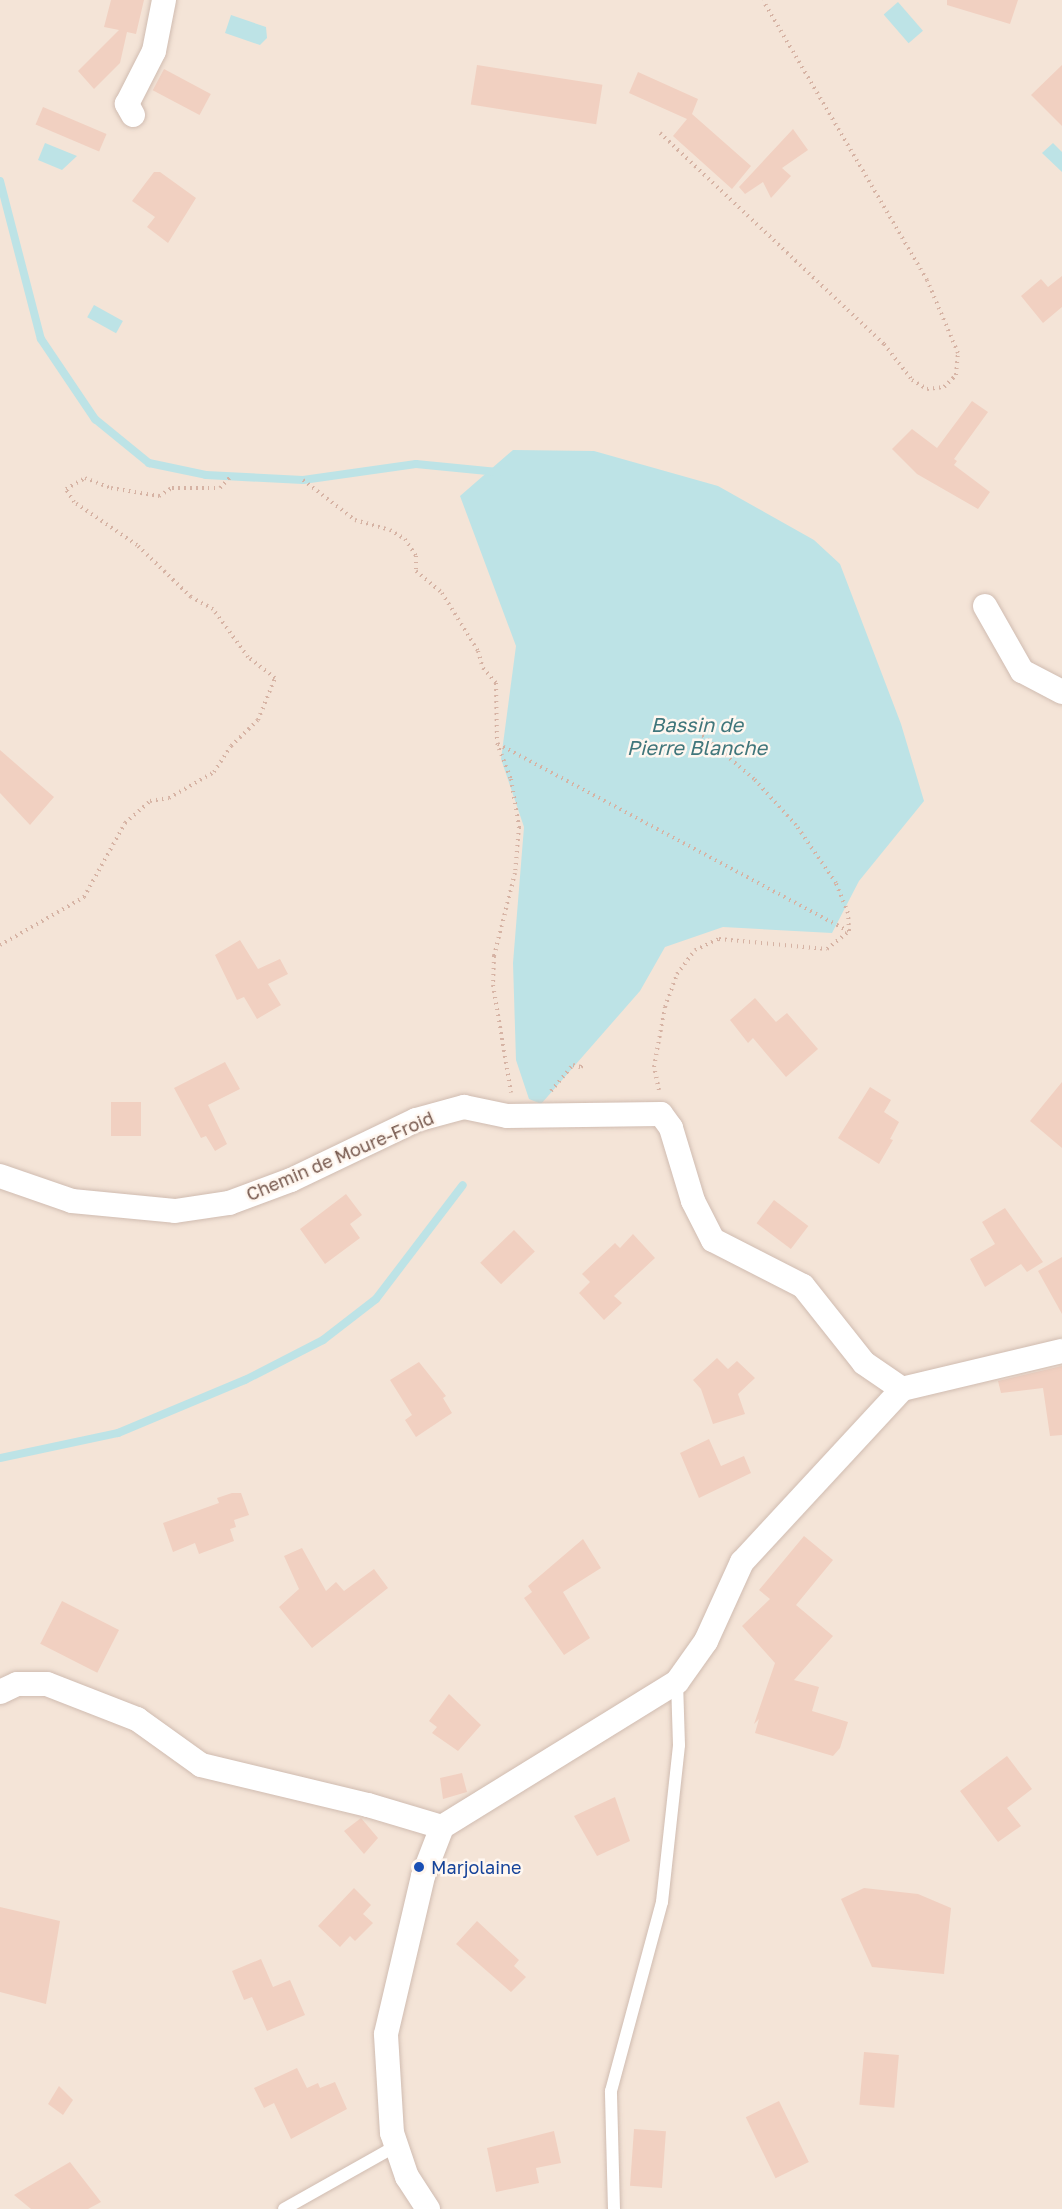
<!DOCTYPE html>
<style>
body{margin:0}
#map{position:relative;width:1062px;height:2209px;overflow:hidden;background:#fcf3e9;font-family:"Golos Text",sans-serif}
div>[style]{position:absolute}
[style*='--x']{left:calc(var(--x)*1px);top:calc(var(--y)*1px);width:calc(var(--w)*1px);rotate:calc(var(--a)*1deg)}
.residential>*{inset:0;background:#f4e4d7;transform-origin:0 0}
.water>*{inset:0;background:#bde3e6;transform-origin:0 0}
.stream>*{height:8px;margin:-4px;padding:0 4px;transform-origin:4px;border-radius:4px;background:#bde3e6}
.building>*{inset:0;background:#f1d0c1;transform-origin:0 0}
.path>*{height:4px;margin-top:-2px;transform-origin:0;background:repeating-linear-gradient(90deg,#d6b3a4 0 1.5px,transparent 0 6px)}
.roads{filter:drop-shadow(0 0 2px #d0bcb1) drop-shadow(0 0 2px #d0bcb1)}
.lane>*{height:12px;margin:-6px;padding:0 6px;transform-origin:6px;border-radius:6px;background:#fff}
.street>*{height:24px;margin:-12px;padding:0 12px;transform-origin:12px;border-radius:12px;background:#fff}
.dots>*{width:16px;height:16px;translate:-50% -50%;box-sizing:border-box;border:3px solid #fff7f0;border-radius:50%}
span{translate:-50% -50%;white-space:nowrap;text-align:center;line-height:1.15;-webkit-text-stroke:5px #fff7f0;paint-order:stroke}
.street-label{font-size:18px;color:#76584d}
.transit-label{font-size:18px;color:#164399}
.left{translate:0 -50%;text-align:left}
.water-label{font-size:20px;color:#40767b;font-style:italic}
</style>
<div id="map">
<div class="residential">
<div style="left:0;top:0;width:1062px;height:2209px"></div>
</div>
<div class="water">
<div style="left:898px;top:2px;width:38px;height:19px;rotate:49deg"></div>
<div style="clip-path:polygon(231px 15px,266px 27px,267px 38px,260px 45px,225px 33px)"></div>
<div style="clip-path:polygon(45px 143px,77px 156px,62px 170px,38px 160px)"></div>
<div style="clip-path:polygon(1053px 143px,1062px 152px,1062px 172px,1042px 153px)"></div>
<div style="left:94px;top:305px;width:33px;height:14px;rotate:29deg"></div>
<div style="clip-path:polygon(513px 450px,594px 451px,718px 486px,814px 540px,840px 564px,901px 724px,924px 801px,859px 881px,832px 933px,723px 927px,665px 947px,640px 991px,541px 1104px,529px 1099px,516px 1060px,513px 963px,524px 827px,501px 759px,516px 646px,460px 496px)"></div>
</div>
<div class="stream">
<div style="--x:0;--y:181;--w:163;--a:75.5"></div>
<div style="--x:41;--y:339;--w:97;--a:56"></div>
<div style="--x:95;--y:419;--w:70;--a:39.2"></div>
<div style="--x:149;--y:463;--w:58;--a:11.9"></div>
<div style="--x:206;--y:475;--w:97;--a:3"></div>
<div style="--x:303;--y:480;--w:114;--a:-8.1"></div>
<div style="--x:416;--y:464;--w:82;--a:5.6"></div>
<div style="--x:0;--y:1458;--w:121;--a:-12"></div>
<div style="--x:118;--y:1433;--w:138;--a:-22.7"></div>
<div style="--x:245;--y:1380;--w:88;--a:-27.1"></div>
<div style="--x:323;--y:1340;--w:67;--a:-37.7"></div>
<div style="--x:376;--y:1299;--w:143;--a:-52.7"></div>
</div>
<div class="building">
<div style="clip-path:polygon(111px 0,144px 0,136px 34px,127px 32px,120px 63px,94px 89px,78px 71px,119px 30px,104px 27px)"></div>
<div style="clip-path:polygon(947px 0,1018px 0,1010px 24px,947px 5px)"></div>
<div style="left:477px;top:65px;width:127px;height:40px;rotate:9deg"></div>
<div style="clip-path:polygon(1062px 65px,1062px 126px,1031px 95px)"></div>
<div style="left:164px;top:69px;width:53px;height:24px;rotate:28deg"></div>
<div style="clip-path:polygon(638px 72px,698px 99px,692px 114px,751px 166px,732px 189px,673px 136px,687px 119px,629px 93px)"></div>
<div style="left:43px;top:107px;width:69px;height:19px;rotate:23deg"></div>
<div style="clip-path:polygon(793px 129px,808px 150px,782px 168px,791px 176px,771px 198px,763px 182px,745px 194px,739px 187px)"></div>
<div style="clip-path:polygon(154px 172px,160px 172px,196px 198px,168px 243px,147px 227px,155px 217px,132px 201px)"></div>
<div style="clip-path:polygon(1062px 276px,1062px 307px,1043px 323px,1021px 296px,1041px 279px,1048px 287px)"></div>
<div style="clip-path:polygon(972px 401px,988px 412px,954px 459px,957px 461px,954px 465px,990px 492px,978px 509px,917px 474px,892px 449px,912px 429px,937px 448px)"></div>
<div style="clip-path:polygon(0 750px,54px 797px,30px 825px,0 793px)"></div>
<div style="clip-path:polygon(240px 940px,258px 969px,280px 959px,288px 974px,268px 984px,281px 1005px,257px 1019px,244px 997px,237px 1000px,215px 955px)"></div>
<div style="clip-path:polygon(755px 998px,776px 1022px,787px 1013px,818px 1049px,786px 1077px,753px 1038px,748px 1043px,730px 1020px)"></div>
<div style="clip-path:polygon(225px 1062px,240px 1089px,208px 1105px,227px 1144px,215px 1151px,206px 1136px,201px 1138px,174px 1088px)"></div>
<div style="clip-path:polygon(1062px 1082px,1062px 1148px,1030px 1121px)"></div>
<div style="clip-path:polygon(870px 1087px,891px 1100px,884px 1112px,899px 1122px,890px 1139px,893px 1140px,879px 1164px,838px 1138px)"></div>
<div style="left:141px;top:1102px;width:34px;height:30px;rotate:90deg"></div>
<div style="clip-path:polygon(346px 1194px,362px 1215px,350px 1224px,360px 1238px,325px 1264px,300px 1229px)"></div>
<div style="left:774px;top:1200px;width:43px;height:29px;rotate:37deg"></div>
<div style="clip-path:polygon(1005px 1208px,1043px 1262px,1027px 1272px,1021px 1264px,985px 1287px,970px 1259px,995px 1244px,982px 1222px)"></div>
<div style="left:514px;top:1230px;width:30px;height:47px;rotate:46deg"></div>
<div style="clip-path:polygon(633px 1234px,655px 1258px,614px 1296px,622px 1303px,604px 1320px,579px 1293px,590px 1282px,582px 1274px,615px 1243px,620px 1248px)"></div>
<div style="clip-path:polygon(1062px 1257px,1062px 1314px,1038px 1271px)"></div>
<div style="clip-path:polygon(717px 1358px,728px 1369px,737px 1361px,755px 1378px,738px 1394px,745px 1414px,713px 1424px,701px 1389px,693px 1380px)"></div>
<div style="clip-path:polygon(419px 1362px,446px 1396px,443px 1398px,452px 1413px,416px 1437px,405px 1420px,412px 1415px,390px 1380px)"></div>
<div style="clip-path:polygon(1062px 1366px,1062px 1435px,1050px 1436px,1043px 1388px,1001px 1393px,998px 1381px)"></div>
<div style="clip-path:polygon(709px 1439px,721px 1466px,744px 1456px,751px 1473px,699px 1498px,680px 1453px)"></div>
<div style="clip-path:polygon(232px 1493px,241px 1493px,249px 1515px,234px 1520px,236px 1527px,230px 1529px,234px 1541px,199px 1554px,195px 1543px,173px 1552px,163px 1523px,219px 1503px,217px 1498px)"></div>
<div style="clip-path:polygon(804px 1536px,833px 1560px,796px 1605px,833px 1636px,794px 1680px,819px 1687px,812px 1711px,848px 1722px,840px 1748px,833px 1756px,755px 1733px,759px 1719px,754px 1724px,775px 1663px,742px 1626px,770px 1599px,759px 1590px)"></div>
<div style="clip-path:polygon(583px 1539px,601px 1568px,563px 1592px,590px 1638px,564px 1655px,524px 1598px,532px 1592px,528px 1586px)"></div>
<div style="clip-path:polygon(302px 1548px,326px 1591px,336px 1582px,344px 1591px,374px 1569px,388px 1588px,312px 1648px,279px 1607px,299px 1589px,284px 1556px)"></div>
<div style="left:62px;top:1601px;width:64px;height:48px;rotate:27deg"></div>
<div style="clip-path:polygon(449px 1694px,481px 1725px,458px 1751px,432px 1733px,437px 1727px,429px 1721px)"></div>
<div style="clip-path:polygon(1007px 1756px,1032px 1789px,1007px 1808px,1021px 1826px,998px 1842px,960px 1791px)"></div>
<div style="clip-path:polygon(462px 1773px,467px 1792px,443px 1799px,440px 1778px)"></div>
<div style="clip-path:polygon(615px 1797px,630px 1841px,597px 1856px,574px 1816px)"></div>
<div style="clip-path:polygon(361px 1818px,378px 1838px,364px 1854px,344px 1831px)"></div>
<div style="clip-path:polygon(354px 1888px,371px 1905px,363px 1914px,373px 1923px,355px 1941px,350px 1936px,340px 1947px,318px 1926px)"></div>
<div style="clip-path:polygon(864px 1888px,918px 1894px,951px 1908px,944px 1974px,872px 1967px,841px 1899px)"></div>
<div style="clip-path:polygon(0 1907px,60px 1921px,46px 2004px,0 1992px)"></div>
<div style="clip-path:polygon(477px 1921px,519px 1960px,514px 1966px,526px 1977px,511px 1992px,456px 1944px)"></div>
<div style="clip-path:polygon(261px 1959px,273px 1987px,290px 1980px,305px 2015px,267px 2031px,252px 1997px,244px 2000px,232px 1971px)"></div>
<div style="left:864px;top:2052px;width:35px;height:53px;rotate:5deg"></div>
<div style="clip-path:polygon(297px 2068px,307px 2088px,318px 2083px,320px 2088px,335px 2082px,347px 2109px,291px 2139px,274px 2103px,264px 2108px,254px 2088px)"></div>
<div style="clip-path:polygon(59px 2086px,73px 2100px,63px 2115px,48px 2104px)"></div>
<div style="left:779px;top:2101px;width:68px;height:37px;rotate:64deg"></div>
<div style="left:634px;top:2129px;width:32px;height:57px;rotate:4deg"></div>
<div style="clip-path:polygon(554px 2131px,561px 2163px,536px 2168px,539px 2183px,496px 2192px,487px 2148px)"></div>
<div style="clip-path:polygon(70px 2162px,101px 2202px,88px 2209px,31px 2209px,14px 2195px)"></div>
</div>
<div class="path">
<div style="--x:660;--y:133;--w:308;--a:43.3"></div>
<div style="--x:884;--y:344;--w:46;--a:52.1"></div>
<div style="--x:912;--y:380;--w:17;--a:31"></div>
<div style="--x:927;--y:389;--w:17;--a:-7"></div>
<div style="--x:944;--y:387;--w:17;--a:-45"></div>
<div style="--x:956;--y:375;--w:22;--a:-85"></div>
<div style="--x:958;--y:353;--w:79;--a:-113"></div>
<div style="--x:927;--y:280;--w:324;--a:-120.4"></div>
<div style="--x:303;--y:480;--w:66;--a:37.6"></div>
<div style="--x:355;--y:520;--w:36;--a:16"></div>
<div style="--x:390;--y:530;--w:17;--a:31"></div>
<div style="--x:405;--y:539;--w:20;--a:57"></div>
<div style="--x:416;--y:556;--w:15;--a:90"></div>
<div style="--x:416;--y:571;--w:34;--a:40"></div>
<div style="--x:442;--y:593;--w:68;--a:58.2"></div>
<div style="--x:478;--y:651;--w:18;--a:74"></div>
<div style="--x:483;--y:668;--w:20;--a:49"></div>
<div style="--x:496;--y:683;--w:60;--a:89"></div>
<div style="--x:497;--y:743;--w:39;--a:69"></div>
<div style="--x:511;--y:779;--w:49;--a:80.5"></div>
<div style="--x:519;--y:827;--w:46;--a:95"></div>
<div style="--x:515;--y:873;--w:86;--a:104.2"></div>
<div style="--x:494;--y:956;--w:29;--a:92"></div>
<div style="--x:493;--y:985;--w:109;--a:80.5"></div>
<div style="--x:498;--y:744;--w:397;--a:28.1"></div>
<div style="--x:0;--y:945;--w:97;--a:-29.7"></div>
<div style="--x:84;--y:897;--w:85;--a:-61"></div>
<div style="--x:125;--y:823;--w:33;--a:-41"></div>
<div style="--x:150;--y:801;--w:19;--a:-9"></div>
<div style="--x:169;--y:798;--w:52;--a:-30"></div>
<div style="--x:214;--y:772;--w:31;--a:-57"></div>
<div style="--x:231;--y:746;--w:37;--a:-44"></div>
<div style="--x:258;--y:720;--w:45;--a:-68"></div>
<div style="--x:275;--y:678;--w:34;--a:-142"></div>
<div style="--x:248;--y:657;--w:59;--a:-126.1"></div>
<div style="--x:213;--y:609;--w:25;--a:-151"></div>
<div style="--x:191;--y:597;--w:75;--a:-136.1"></div>
<div style="--x:137;--y:545;--w:76;--a:-145.7"></div>
<div style="--x:74;--y:502;--w:15;--a:-122"></div>
<div style="--x:66;--y:489;--w:22;--a:-30"></div>
<div style="--x:85;--y:478;--w:28;--a:21"></div>
<div style="--x:111;--y:488;--w:49;--a:9.5"></div>
<div style="--x:159;--y:496;--w:15;--a:-32"></div>
<div style="--x:172;--y:488;--w:48;--a:0"></div>
<div style="--x:220;--y:488;--w:16;--a:-47"></div>
<div style="--x:659;--y:1090;--w:24;--a:-102"></div>
<div style="--x:654;--y:1067;--w:61;--a:-79.6"></div>
<div style="--x:665;--y:1007;--w:35;--a:-70"></div>
<div style="--x:677;--y:974;--w:30;--a:-53"></div>
<div style="--x:695;--y:950;--w:26;--a:-25"></div>
<div style="--x:719;--y:939;--w:108;--a:5.3"></div>
<div style="--x:827;--y:949;--w:28;--a:-39"></div>
<div style="--x:849;--y:931;--w:18;--a:-93"></div>
<div style="--x:848;--y:913;--w:32;--a:-112"></div>
<div style="--x:836;--y:883;--w:70;--a:-124.6"></div>
<div style="--x:796;--y:825;--w:62;--a:-132.4"></div>
<div style="--x:754;--y:779;--w:87;--a:-139.7"></div>
<div style="--x:551;--y:1091;--w:34;--a:-50"></div>
<div style="--x:573;--y:1065;--w:8;--a:14"></div>
<div style="--x:581;--y:1067;--w:5;--a:-37"></div>
</div>
<div class="roads">
<div class="lane">
<div style="--x:284;--y:2209;--w:129;--a:-29.4"></div>
<div style="--x:614;--y:2209;--w:118;--a:-91.5"></div>
<div style="--x:611;--y:2091;--w:196;--a:-74.9"></div>
<div style="--x:662;--y:1902;--w:158;--a:-83.8"></div>
<div style="--x:679;--y:1745;--w:63;--a:-91.8"></div>
</div>
<div class="street">
<div style="--x:133;--y:115;--w:13;--a:-119"></div>
<div style="--x:127;--y:104;--w:59;--a:-63"></div>
<div style="--x:154;--y:51;--w:52;--a:-78.9"></div>
<div style="--x:985;--y:606;--w:75;--a:60.4"></div>
<div style="--x:1022;--y:671;--w:45;--a:27.7"></div>
<div style="--x:0;--y:1176;--w:76;--a:19.1"></div>
<div style="--x:72;--y:1201;--w:103;--a:5.5"></div>
<div style="--x:175;--y:1211;--w:55;--a:-8.4"></div>
<div style="--x:229;--y:1203;--w:66;--a:-20.4"></div>
<div style="--x:291;--y:1180;--w:139;--a:-25.6"></div>
<div style="--x:416;--y:1120;--w:50;--a:-15.2"></div>
<div style="--x:464;--y:1107;--w:44;--a:11.8"></div>
<div style="--x:507;--y:1116;--w:154;--a:-0.7"></div>
<div style="--x:661;--y:1114;--w:17;--a:54"></div>
<div style="--x:671;--y:1128;--w:76;--a:73.2"></div>
<div style="--x:693;--y:1201;--w:44;--a:62.9"></div>
<div style="--x:713;--y:1240;--w:101;--a:27.1"></div>
<div style="--x:803;--y:1286;--w:98;--a:51.6"></div>
<div style="--x:864;--y:1363;--w:46;--a:34.4"></div>
<div style="--x:0;--y:1692;--w:19;--a:-25"></div>
<div style="--x:17;--y:1684;--w:30;--a:0"></div>
<div style="--x:47;--y:1684;--w:97;--a:21.3"></div>
<div style="--x:137;--y:1719;--w:79;--a:35.7"></div>
<div style="--x:201;--y:1765;--w:172;--a:13.5"></div>
<div style="--x:368;--y:1805;--w:77;--a:16.6"></div>
<div style="--x:442;--y:1827;--w:276;--a:-31.7"></div>
<div style="--x:677;--y:1682;--w:50;--a:-54.7"></div>
<div style="--x:706;--y:1641;--w:87;--a:-65.5"></div>
<div style="--x:742;--y:1562;--w:236;--a:-47.2"></div>
<div style="--x:902;--y:1389;--w:164;--a:-13.4"></div>
<div style="--x:428;--y:2209;--w:38;--a:-123"></div>
<div style="--x:407;--y:2177;--w:46;--a:-108.8"></div>
<div style="--x:392;--y:2133;--w:99;--a:-93.5"></div>
<div style="--x:386;--y:2034;--w:162;--a:-76.8"></div>
<div style="--x:423;--y:1876;--w:53;--a:-68.8"></div>
</div>
</div>
<div class="dots">
<div style="left:419px;top:1867px;background:#1a4fb4"></div>
</div>
<div class="street-label">
<span style="left:340px;top:1156px;rotate:-23deg">Chemin de Moure-Froid</span>
</div>
<div class="transit-label">
<span class="left" style="left:431px;top:1867px">Marjolaine</span>
</div>
<div class="water-label">
<span style="left:697px;top:736px">Bassin de<br>Pierre Blanche</span>
</div>
</div>
